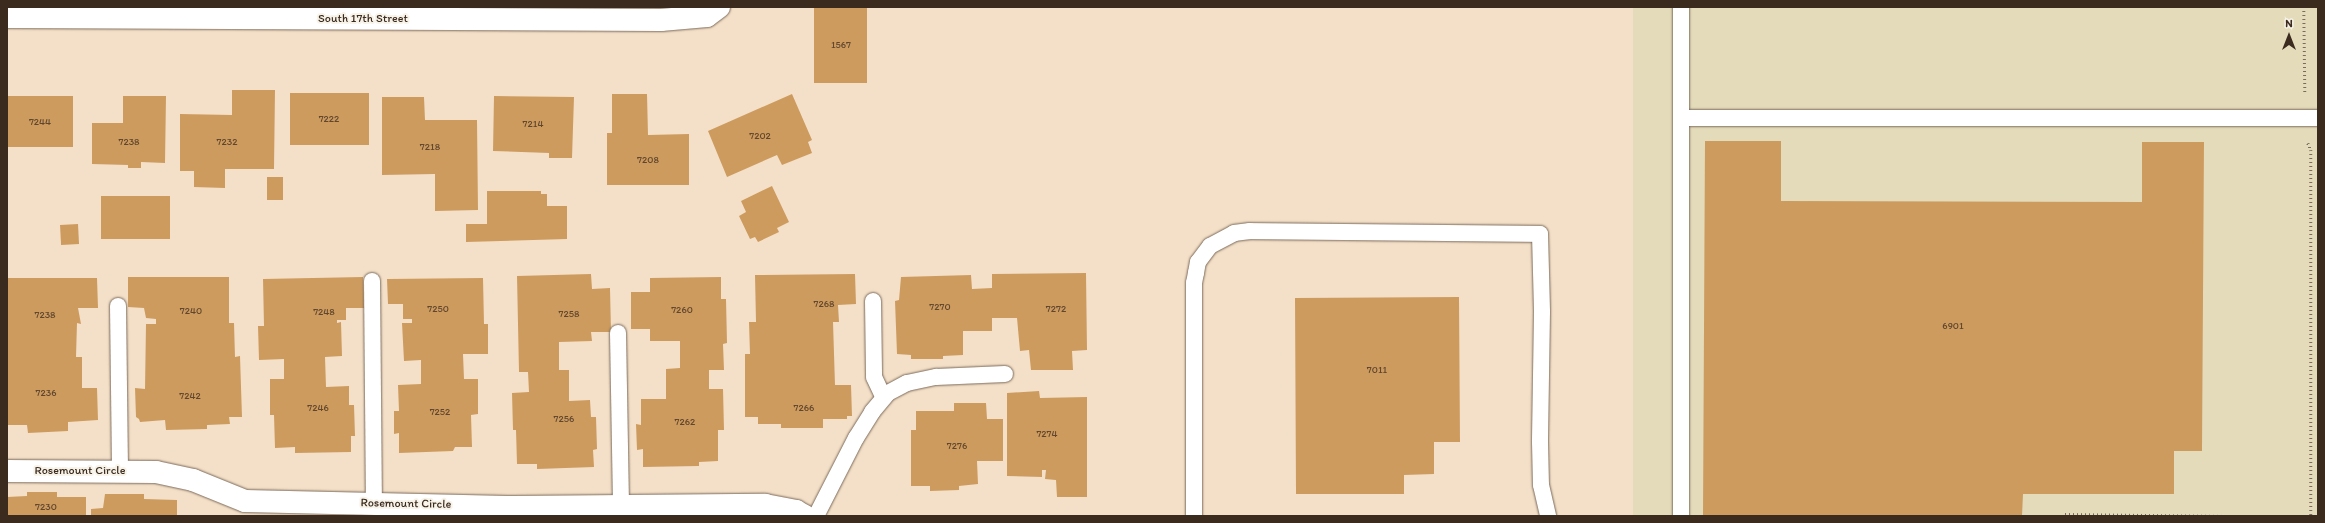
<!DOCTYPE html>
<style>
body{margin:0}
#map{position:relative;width:2325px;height:523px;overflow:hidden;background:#f4e0c8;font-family:Itim,sans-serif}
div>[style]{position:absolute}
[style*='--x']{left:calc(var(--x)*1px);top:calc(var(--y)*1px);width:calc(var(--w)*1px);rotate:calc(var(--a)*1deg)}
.built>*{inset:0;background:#e3dbba;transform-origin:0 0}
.building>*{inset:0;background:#cd9b5e;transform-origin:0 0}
.path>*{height:2.5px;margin-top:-1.25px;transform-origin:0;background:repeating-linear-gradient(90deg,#7c6a5a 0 1px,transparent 0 4px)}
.roads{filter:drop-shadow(0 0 1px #7c6a5a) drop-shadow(0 0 1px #7c6a5a)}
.lane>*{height:16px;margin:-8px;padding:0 8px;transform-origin:8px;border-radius:8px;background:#fff}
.street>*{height:22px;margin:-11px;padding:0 11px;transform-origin:11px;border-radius:11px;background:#fff}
span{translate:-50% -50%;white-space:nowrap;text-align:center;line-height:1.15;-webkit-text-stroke:4px #f7f3e8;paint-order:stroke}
.number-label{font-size:10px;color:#60462e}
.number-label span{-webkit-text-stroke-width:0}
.street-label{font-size:12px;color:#3b2a1e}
.frame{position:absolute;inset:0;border:8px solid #3b2a1e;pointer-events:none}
.north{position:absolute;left:2269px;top:16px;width:40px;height:40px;-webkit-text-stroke:3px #f7f3e8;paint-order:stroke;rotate:0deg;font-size:11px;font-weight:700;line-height:16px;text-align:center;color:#3b2a1e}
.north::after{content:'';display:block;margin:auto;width:14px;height:18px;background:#3b2a1e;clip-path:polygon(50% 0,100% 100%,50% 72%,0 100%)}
</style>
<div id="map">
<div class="built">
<div style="left:1633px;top:7px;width:685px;height:509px"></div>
</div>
<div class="building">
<div style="left:814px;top:7px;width:53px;height:76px"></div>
<div style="clip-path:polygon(232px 90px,275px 90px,274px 169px,225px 169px,225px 188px,194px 187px,194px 171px,180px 171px,180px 114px,232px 115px)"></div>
<div style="left:290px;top:93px;width:79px;height:52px"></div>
<div style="clip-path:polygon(612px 94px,647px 94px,648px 135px,689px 134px,689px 185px,607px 185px,607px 133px,612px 133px)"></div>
<div style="clip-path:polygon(792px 94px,812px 140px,808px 142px,812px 153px,782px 165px,777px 155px,727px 177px,708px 131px)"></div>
<div style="left:7px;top:96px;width:66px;height:51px"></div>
<div style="clip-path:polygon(123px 96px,166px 96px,165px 163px,141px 162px,141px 168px,128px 168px,128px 165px,92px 164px,92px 123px,123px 123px)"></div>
<div style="clip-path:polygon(494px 96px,574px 97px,572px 158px,549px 158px,549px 153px,493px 151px)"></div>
<div style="clip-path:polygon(382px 97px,424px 97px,425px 120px,477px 120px,478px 210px,435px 211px,435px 174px,382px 175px)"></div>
<div style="clip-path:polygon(1705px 141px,1781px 141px,1781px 201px,2142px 202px,2142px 142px,2204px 142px,2202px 451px,2174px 451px,2174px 494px,2023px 494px,2022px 516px,1703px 516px)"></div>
<div style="left:267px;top:177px;width:16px;height:23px"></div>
<div style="clip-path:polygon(772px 186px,789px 222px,777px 228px,779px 232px,758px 242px,755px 237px,750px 239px,739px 216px,746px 212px,741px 201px)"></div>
<div style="clip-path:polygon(487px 191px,541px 191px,541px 194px,547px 194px,547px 206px,567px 206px,567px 239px,466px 242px,466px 224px,487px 224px)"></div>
<div style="left:101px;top:196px;width:69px;height:43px"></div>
<div style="left:78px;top:224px;width:20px;height:18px;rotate:87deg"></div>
<div style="clip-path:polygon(1086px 273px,1087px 350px,1072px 351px,1073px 370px,1031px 370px,1029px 350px,1020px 351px,1017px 318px,992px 318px,992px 331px,963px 331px,963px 355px,943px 356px,943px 359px,911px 359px,911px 355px,897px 354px,895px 301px,899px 300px,901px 277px,971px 275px,972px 289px,992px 288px,992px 274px)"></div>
<div style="clip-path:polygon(591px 274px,592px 289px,610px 288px,611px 332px,591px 332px,592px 341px,559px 342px,559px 370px,569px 370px,569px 401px,590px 400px,591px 417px,596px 417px,597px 449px,593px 450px,594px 467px,537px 469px,537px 464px,517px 464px,516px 430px,513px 430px,512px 393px,529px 392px,528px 372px,519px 372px,517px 276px)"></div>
<div style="clip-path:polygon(855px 274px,856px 304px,838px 305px,839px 322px,833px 322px,835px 385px,851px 385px,852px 416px,847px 416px,847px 419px,823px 419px,823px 428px,781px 428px,781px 424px,758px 424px,758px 417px,745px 417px,745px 354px,750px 354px,749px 322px,756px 322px,755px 275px)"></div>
<div style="clip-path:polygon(128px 277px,229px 277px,229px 323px,234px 323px,235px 357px,240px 356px,242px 417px,229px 417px,230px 424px,207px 425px,207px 429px,166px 430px,165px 420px,140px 422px,139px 419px,136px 417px,135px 388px,145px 389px,146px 324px,156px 324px,156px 319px,146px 318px,144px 308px,128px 307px)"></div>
<div style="clip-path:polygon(363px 277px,364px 308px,346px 308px,346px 320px,337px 320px,337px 323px,341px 322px,342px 356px,325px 357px,326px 387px,349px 386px,349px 405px,354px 405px,355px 436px,351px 436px,351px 452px,295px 453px,295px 447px,275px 448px,274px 415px,270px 415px,270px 379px,284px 379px,284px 359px,259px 360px,258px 326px,264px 326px,263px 279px)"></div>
<div style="clip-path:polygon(721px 277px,721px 299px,726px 299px,727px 343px,723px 344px,724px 370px,709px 370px,709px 389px,723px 389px,724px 430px,718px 430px,718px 461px,699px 462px,699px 466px,643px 467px,643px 449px,637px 450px,636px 424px,641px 425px,641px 399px,666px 399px,666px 369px,680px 368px,680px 341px,650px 341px,650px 329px,631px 329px,631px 292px,650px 292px,650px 278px)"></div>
<div style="clip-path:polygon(7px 278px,97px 278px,98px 308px,78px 308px,81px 324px,77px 323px,76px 357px,82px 357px,82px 388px,97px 388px,98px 420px,68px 422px,68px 431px,28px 433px,27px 425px,7px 425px)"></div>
<div style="clip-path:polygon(483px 278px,484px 324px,488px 324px,488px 354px,463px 354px,464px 379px,478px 379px,478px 414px,471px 415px,472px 447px,455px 447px,453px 451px,399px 453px,399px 433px,394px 434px,394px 411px,399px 411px,398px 385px,421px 384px,421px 360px,404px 361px,402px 323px,412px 323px,412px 319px,403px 319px,403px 304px,388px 304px,387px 279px)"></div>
<div style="clip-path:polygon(1459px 297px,1460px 442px,1434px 442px,1434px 474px,1404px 475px,1404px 494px,1296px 494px,1295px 298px)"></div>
<div style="clip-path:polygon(1039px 391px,1040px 398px,1087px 397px,1087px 497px,1057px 497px,1056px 480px,1045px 479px,1046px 470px,1042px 470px,1042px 477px,1007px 476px,1007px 393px)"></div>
<div style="clip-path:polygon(954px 403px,986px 403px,987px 419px,1003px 419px,1003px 461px,977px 461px,978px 484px,959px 486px,959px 490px,930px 491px,930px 486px,911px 486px,911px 430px,916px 430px,916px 411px,954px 411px)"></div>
<div style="clip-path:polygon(27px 492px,57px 492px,57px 497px,86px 497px,86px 516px,7px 516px,7px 497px,27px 496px)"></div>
<div style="clip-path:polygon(105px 494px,144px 494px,144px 499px,177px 500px,177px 516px,91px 516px,91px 509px,103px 508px)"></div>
</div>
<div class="path">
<div style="--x:2304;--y:7;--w:86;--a:89.3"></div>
<div style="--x:2308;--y:143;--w:8;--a:67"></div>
<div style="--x:2311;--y:150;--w:366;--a:90"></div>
<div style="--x:2065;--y:516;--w:2;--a:-90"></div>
<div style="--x:2065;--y:514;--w:161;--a:0.7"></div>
</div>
<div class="roads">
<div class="lane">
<div style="--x:1681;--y:118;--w:637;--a:0"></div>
<div style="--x:372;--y:281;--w:223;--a:89.5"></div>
<div style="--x:873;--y:301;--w:76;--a:89.2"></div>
<div style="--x:874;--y:377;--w:23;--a:65"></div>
<div style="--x:118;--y:306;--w:166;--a:89.3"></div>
<div style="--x:618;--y:333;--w:173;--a:89"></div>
<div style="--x:816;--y:516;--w:88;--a:-62.9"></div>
<div style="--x:856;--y:438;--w:31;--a:-58"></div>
<div style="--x:872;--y:412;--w:25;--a:-50"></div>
<div style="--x:888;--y:393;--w:21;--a:-28"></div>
<div style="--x:907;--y:383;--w:30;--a:-12"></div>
<div style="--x:936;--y:377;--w:69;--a:-2.5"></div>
<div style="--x:1194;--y:516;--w:233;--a:-90"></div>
<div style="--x:1194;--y:283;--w:10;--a:-79"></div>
<div style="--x:1196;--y:273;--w:11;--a:-80"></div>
<div style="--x:1198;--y:262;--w:20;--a:-53"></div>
<div style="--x:1210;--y:246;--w:27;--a:-28"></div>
<div style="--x:1234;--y:233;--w:16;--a:-7"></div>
<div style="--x:1250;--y:231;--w:290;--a:0.6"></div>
<div style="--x:1540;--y:234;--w:78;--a:88.5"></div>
<div style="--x:1542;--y:312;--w:130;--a:90.9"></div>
<div style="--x:1540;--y:442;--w:43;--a:88.7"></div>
<div style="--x:1541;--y:485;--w:32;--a:77"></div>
<div style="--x:1681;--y:516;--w:509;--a:-90"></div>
</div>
<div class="street">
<div style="--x:7;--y:17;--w:654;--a:0.26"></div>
<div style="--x:661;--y:20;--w:46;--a:-5"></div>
<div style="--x:707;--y:16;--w:15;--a:-37"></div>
<div style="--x:7;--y:471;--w:149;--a:0.4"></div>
<div style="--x:156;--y:472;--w:38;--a:12"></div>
<div style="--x:193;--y:480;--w:56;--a:22"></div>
<div style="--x:245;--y:501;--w:269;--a:1.3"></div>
<div style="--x:514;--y:507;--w:251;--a:-0.5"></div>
<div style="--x:765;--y:505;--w:32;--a:11"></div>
<div style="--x:796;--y:511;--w:10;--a:29"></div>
</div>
</div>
<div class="number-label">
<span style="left:841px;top:45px">1567</span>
<span style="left:329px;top:119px">7222</span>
<span style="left:40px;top:122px">7244</span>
<span style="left:533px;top:124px">7214</span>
<span style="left:760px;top:136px">7202</span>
<span style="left:129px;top:142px">7238</span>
<span style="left:227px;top:142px">7232</span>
<span style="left:430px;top:147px">7218</span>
<span style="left:648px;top:160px">7208</span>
<span style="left:824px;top:304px">7268</span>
<span style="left:940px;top:307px">7270</span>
<span style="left:438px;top:309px">7250</span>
<span style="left:1056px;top:309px">7272</span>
<span style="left:682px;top:310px">7260</span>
<span style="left:191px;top:311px">7240</span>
<span style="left:324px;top:312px">7248</span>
<span style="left:569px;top:314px">7258</span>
<span style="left:45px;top:315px">7238</span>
<span style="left:1953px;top:326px">6901</span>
<span style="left:1377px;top:370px">7011</span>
<span style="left:46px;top:393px">7236</span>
<span style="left:190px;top:396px">7242</span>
<span style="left:318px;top:408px">7246</span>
<span style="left:804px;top:408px">7266</span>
<span style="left:440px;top:412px">7252</span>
<span style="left:564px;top:419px">7256</span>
<span style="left:685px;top:422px">7262</span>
<span style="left:1047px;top:434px">7274</span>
<span style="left:957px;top:446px">7276</span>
<span style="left:46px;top:507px">7230</span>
</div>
<div class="street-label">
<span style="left:363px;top:19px">South 17th Street</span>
<span style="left:80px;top:471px">Rosemount Circle</span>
<span style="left:406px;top:504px;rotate:1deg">Rosemount Circle</span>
</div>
<div class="frame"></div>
<div class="north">N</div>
</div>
